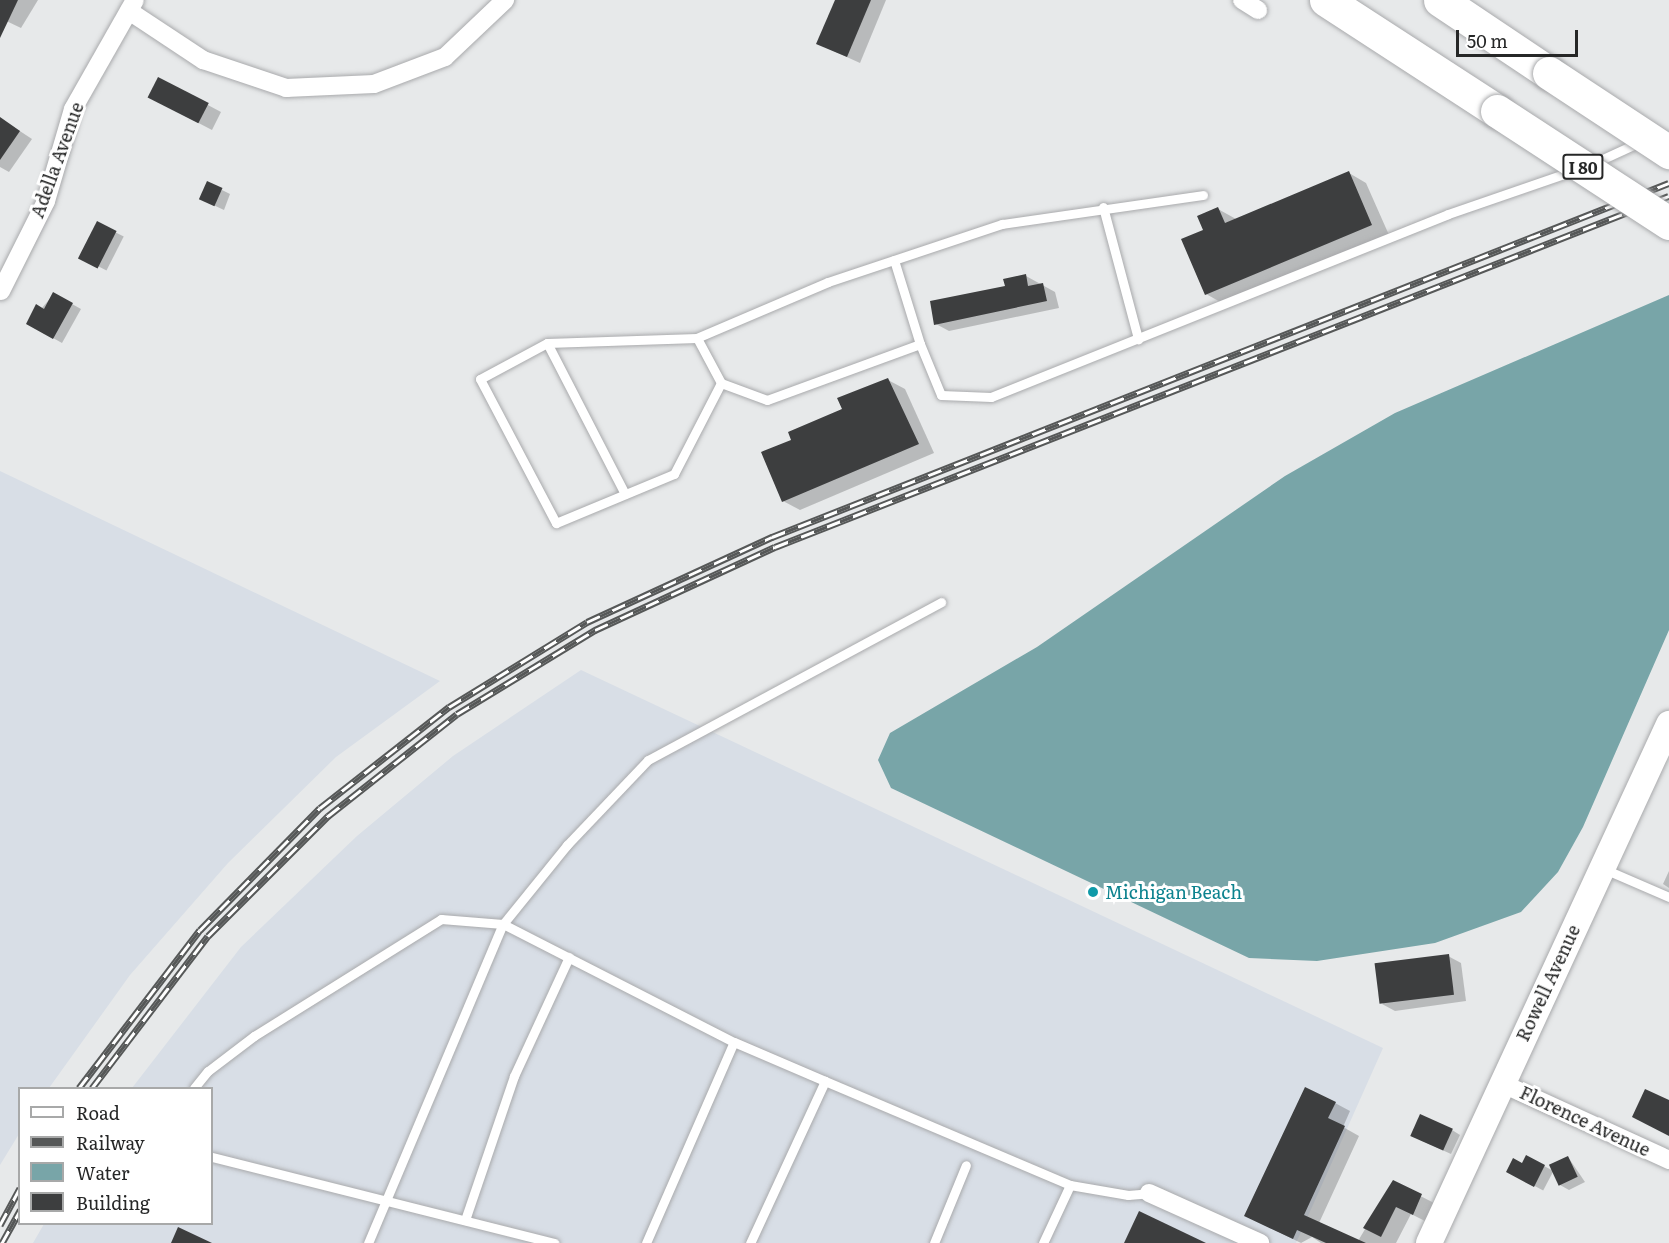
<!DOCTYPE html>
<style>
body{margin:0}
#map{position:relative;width:1669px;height:1243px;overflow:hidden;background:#e7e9ea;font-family:Literata,serif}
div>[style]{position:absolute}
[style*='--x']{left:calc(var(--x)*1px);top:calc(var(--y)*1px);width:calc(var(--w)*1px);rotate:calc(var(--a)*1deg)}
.built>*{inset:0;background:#d8dee6}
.water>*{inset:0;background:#78a5a8}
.shadow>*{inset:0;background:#0003;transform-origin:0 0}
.building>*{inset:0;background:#3d3e3f;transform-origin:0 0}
.roads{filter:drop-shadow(0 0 2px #a9aaac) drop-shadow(0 0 2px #a9aaac)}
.lane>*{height:9px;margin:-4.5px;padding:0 4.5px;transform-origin:4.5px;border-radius:4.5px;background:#fff}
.street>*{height:18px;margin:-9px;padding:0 9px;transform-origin:9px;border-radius:9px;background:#fff}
.secondary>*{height:26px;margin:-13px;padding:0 13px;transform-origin:13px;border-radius:13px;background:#fff}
.highway>*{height:33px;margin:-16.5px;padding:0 16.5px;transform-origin:16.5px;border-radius:16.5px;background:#fff}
.rail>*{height:7px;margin-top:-3.5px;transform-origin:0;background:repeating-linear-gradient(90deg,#fff 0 14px,#565858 0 28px);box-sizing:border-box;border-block:2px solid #565858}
.bridges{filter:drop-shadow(0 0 2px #a9aaac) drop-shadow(0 0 2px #a9aaac)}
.highway-bridge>*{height:33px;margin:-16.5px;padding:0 16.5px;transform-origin:16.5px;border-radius:16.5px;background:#fff}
.dots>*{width:16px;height:16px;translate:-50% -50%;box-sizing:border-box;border:3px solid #fff;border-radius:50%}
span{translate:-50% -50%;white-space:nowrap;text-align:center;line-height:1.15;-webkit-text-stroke:6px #fff;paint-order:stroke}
.shield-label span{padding:2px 4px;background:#fff;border:2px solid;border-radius:4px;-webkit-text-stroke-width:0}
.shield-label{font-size:16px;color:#262727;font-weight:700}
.street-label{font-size:18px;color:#262727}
.culture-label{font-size:18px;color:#0d838f}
.left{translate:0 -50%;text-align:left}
.legend{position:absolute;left:18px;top:1087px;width:195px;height:138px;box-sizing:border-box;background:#fff;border:2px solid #a8a9a9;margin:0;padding:8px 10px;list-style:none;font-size:18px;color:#262727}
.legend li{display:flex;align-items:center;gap:12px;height:30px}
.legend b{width:30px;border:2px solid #a8a9a9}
.scale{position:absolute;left:1456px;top:30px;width:122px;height:27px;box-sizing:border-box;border:3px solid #262727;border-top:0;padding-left:8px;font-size:18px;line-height:21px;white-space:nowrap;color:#262727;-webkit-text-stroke:4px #fff;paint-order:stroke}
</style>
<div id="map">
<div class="built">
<div style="clip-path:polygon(0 471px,440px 681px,336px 757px,228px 863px,130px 975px,49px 1088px,20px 1088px,19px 1134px,0 1165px)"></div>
<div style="clip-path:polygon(581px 670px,1383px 1048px,1296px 1243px,33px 1243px,44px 1224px,212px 1224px,212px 1088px,132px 1088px,241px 947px,357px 836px,453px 756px)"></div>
</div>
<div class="water">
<div style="clip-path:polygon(1669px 295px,1669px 630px,1583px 827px,1558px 872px,1521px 912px,1435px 943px,1317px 961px,1249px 958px,891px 788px,878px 760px,890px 733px,1037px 647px,1285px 476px,1395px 413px)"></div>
</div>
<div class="shadow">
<div style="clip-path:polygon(0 0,38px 0,21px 28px,0 18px)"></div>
<div style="clip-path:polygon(836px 0,886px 0,860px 63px,818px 44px)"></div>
<div style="clip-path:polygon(159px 79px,221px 112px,212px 130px,162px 104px)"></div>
<div style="clip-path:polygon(0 118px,32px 139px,9px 172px,0 167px)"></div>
<div style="clip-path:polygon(1349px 173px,1366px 183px,1389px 235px,1224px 304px,1206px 294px,1205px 231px,1218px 209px,1236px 219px)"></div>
<div style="clip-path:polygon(222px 190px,230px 194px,224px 210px,209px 203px)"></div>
<div style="left:97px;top:223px;width:30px;height:38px;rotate:27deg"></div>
<div style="clip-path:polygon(1026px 276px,1055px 292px,1059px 308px,949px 331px,936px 324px)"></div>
<div style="clip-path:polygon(54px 294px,81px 309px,62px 343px,28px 324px)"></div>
<div style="clip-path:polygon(888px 380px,905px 389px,934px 453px,800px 510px,783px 501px,793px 440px)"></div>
<div style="clip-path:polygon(1669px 871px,1669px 888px,1663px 884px)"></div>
<div style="clip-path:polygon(1448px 956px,1461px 963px,1466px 1001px,1395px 1011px,1382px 1004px)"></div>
<div style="clip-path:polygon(1335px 1103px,1350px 1111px,1343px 1127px,1359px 1136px,1319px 1223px,1358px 1241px,1393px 1182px,1436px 1204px,1427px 1222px,1411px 1214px,1396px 1243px,1321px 1243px,1312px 1237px,1301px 1243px,1246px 1216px)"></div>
<div style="clip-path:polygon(1452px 1130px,1460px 1135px,1451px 1154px,1420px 1140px)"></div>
<div style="left:1527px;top:1157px;width:30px;height:22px;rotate:28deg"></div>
<div style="clip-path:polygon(1568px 1157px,1585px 1182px,1569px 1190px,1560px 1185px)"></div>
</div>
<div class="building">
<div style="clip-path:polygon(0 0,18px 0,0 38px)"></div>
<div style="clip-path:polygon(835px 0,871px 0,847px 57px,816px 44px)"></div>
<div style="left:158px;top:77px;width:57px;height:23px;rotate:27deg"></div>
<div style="clip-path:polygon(0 117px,20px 131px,0 160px)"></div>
<div style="clip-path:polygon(1349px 171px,1372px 225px,1205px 295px,1181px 239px,1203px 230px,1197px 216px,1218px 207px,1225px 223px)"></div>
<div style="left:207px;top:181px;width:17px;height:20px;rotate:24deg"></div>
<div style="left:97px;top:221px;width:22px;height:42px;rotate:27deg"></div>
<div style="clip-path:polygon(1026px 274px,1028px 286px,1043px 283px,1047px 301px,934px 325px,930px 301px,1005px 286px,1003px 279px)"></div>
<div style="clip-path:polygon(53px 292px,73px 303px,53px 339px,26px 324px,36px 304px,44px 309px)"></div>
<div style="clip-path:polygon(888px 378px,919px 444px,782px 502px,761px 452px,791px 440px,788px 432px,842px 409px,837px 398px)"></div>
<div style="left:1449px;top:954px;width:41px;height:75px;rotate:83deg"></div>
<div style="clip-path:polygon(1305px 1087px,1336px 1102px,1328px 1118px,1345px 1126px,1304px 1215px,1366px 1243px,1326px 1243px,1297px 1230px,1293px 1239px,1244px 1216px)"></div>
<div style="clip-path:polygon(1645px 1089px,1669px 1100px,1669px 1136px,1632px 1117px)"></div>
<div style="left:1420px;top:1114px;width:36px;height:24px;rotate:24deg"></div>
<div style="clip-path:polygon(1526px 1155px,1545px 1165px,1534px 1187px,1506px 1172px,1513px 1158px,1522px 1163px)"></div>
<div style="left:1568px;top:1156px;width:23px;height:21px;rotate:65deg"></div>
<div style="clip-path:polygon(1393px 1180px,1422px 1194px,1413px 1215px,1396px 1207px,1381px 1237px,1363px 1228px)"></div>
<div style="clip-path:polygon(1139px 1211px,1206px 1243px,1124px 1243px)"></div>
<div style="clip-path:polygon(178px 1227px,212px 1243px,171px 1243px)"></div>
</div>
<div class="roads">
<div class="lane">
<div style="--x:1592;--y:164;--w:55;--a:-24.7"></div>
<div style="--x:1203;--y:195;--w:203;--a:171.8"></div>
<div style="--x:1002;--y:224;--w:183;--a:161.6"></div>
<div style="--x:828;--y:282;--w:142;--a:156.9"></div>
<div style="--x:697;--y:338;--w:51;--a:61.9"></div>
<div style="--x:721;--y:383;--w:49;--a:20.3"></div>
<div style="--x:767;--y:400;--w:163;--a:-20.1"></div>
<div style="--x:920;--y:344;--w:55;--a:67.6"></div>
<div style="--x:941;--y:395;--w:50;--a:2.3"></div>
<div style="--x:991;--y:397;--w:492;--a:-21.8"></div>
<div style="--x:1448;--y:214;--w:132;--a:-19"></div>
<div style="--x:1103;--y:207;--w:137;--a:75.1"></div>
<div style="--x:894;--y:260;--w:88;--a:72.8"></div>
<div style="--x:547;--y:343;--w:150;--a:-1.9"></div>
<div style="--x:625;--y:494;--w:170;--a:-117.3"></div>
<div style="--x:547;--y:343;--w:76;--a:151.8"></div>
<div style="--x:480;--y:379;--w:163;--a:62.2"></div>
<div style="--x:556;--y:523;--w:128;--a:-22.6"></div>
<div style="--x:674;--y:474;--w:102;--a:-62.7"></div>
<div style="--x:1604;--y:869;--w:71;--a:23.3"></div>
<div style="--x:825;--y:1081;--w:266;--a:23"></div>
<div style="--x:194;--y:1088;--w:22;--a:-51"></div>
<div style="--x:208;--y:1071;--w:58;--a:-37.3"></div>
<div style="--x:254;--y:1036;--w:221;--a:-32"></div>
<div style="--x:441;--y:919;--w:62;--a:4.6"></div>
<div style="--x:503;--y:924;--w:259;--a:27.1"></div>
<div style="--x:734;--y:1042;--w:99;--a:23.2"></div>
<div style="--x:825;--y:1081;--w:179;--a:114.8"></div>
<div style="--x:212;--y:1157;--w:353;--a:14.1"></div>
<div style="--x:465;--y:1220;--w:152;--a:-71.2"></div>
<div style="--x:514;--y:1076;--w:131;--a:-65.2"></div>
<div style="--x:368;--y:1243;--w:346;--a:-67.1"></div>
<div style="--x:503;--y:924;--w:102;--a:-51"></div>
<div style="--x:567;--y:845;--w:117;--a:-46.4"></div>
<div style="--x:648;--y:760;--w:333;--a:-28.3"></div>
<div style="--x:646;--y:1243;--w:219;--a:-66.4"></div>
<div style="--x:934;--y:1243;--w:84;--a:-67.7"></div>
<div style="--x:1043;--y:1243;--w:64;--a:-65"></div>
<div style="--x:1070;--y:1185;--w:59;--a:9.8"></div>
<div style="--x:1128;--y:1195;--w:21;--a:-5"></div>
</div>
<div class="street">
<div style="--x:1242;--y:0;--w:19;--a:32"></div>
<div style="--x:129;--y:11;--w:89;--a:33.5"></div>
<div style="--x:203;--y:60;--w:88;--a:18.6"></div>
<div style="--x:286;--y:88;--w:88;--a:-2.6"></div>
<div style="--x:374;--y:84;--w:76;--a:-20.8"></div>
<div style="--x:445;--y:57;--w:83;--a:-43.5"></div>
<div style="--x:1;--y:291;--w:101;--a:-63.4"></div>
<div style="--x:46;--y:201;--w:96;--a:-73.6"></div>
<div style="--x:73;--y:109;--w:125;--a:-60.4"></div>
<div style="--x:1501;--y:1083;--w:185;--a:24.6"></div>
<div style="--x:1149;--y:1193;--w:122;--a:24.2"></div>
</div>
<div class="secondary">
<div style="--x:1429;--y:1243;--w:572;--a:-65.18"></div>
</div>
<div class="highway">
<div style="--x:1326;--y:0;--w:204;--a:33"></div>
<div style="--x:1440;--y:0;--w:131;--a:33.8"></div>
</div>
</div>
<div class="rail">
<div style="--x:79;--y:1088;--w:199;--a:-52.6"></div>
<div style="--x:200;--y:930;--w:171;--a:-45.5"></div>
<div style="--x:320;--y:808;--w:164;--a:-38.1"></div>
<div style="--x:449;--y:707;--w:162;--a:-31.6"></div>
<div style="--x:587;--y:622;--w:204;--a:-24.7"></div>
<div style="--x:772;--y:537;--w:964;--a:-21.54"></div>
<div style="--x:92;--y:1088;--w:191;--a:-52.7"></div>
<div style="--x:208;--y:936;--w:170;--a:-45"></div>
<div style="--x:328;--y:816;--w:164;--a:-38.3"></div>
<div style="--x:457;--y:714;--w:162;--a:-31.3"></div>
<div style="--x:595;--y:630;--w:198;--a:-24.8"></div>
<div style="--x:775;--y:547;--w:960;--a:-21.44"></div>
<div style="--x:0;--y:1225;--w:42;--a:-61.6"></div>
<div style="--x:2;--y:1243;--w:38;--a:-61"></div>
</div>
<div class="bridges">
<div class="highway-bridge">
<div style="--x:1549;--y:73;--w:144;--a:33.4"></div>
<div style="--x:1497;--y:111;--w:205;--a:33.1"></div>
</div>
</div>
<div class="dots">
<div style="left:1093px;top:892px;background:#0f9aa8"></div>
</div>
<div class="shield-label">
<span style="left:1583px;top:167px">I 80</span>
</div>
<div class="street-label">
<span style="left:57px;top:160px;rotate:-70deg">Adella Avenue</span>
<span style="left:1548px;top:983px;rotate:-65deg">Rowell Avenue</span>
<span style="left:1585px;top:1121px;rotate:25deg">Florence Avenue</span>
</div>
<div class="culture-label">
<span class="left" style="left:1105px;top:892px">Michigan Beach</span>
</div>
<ul class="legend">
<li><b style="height:8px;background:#fff"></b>Road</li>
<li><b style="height:8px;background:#565858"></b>Railway</li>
<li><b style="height:16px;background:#78a5a8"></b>Water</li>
<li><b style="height:16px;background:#3d3e3f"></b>Building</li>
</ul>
<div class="scale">50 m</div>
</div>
